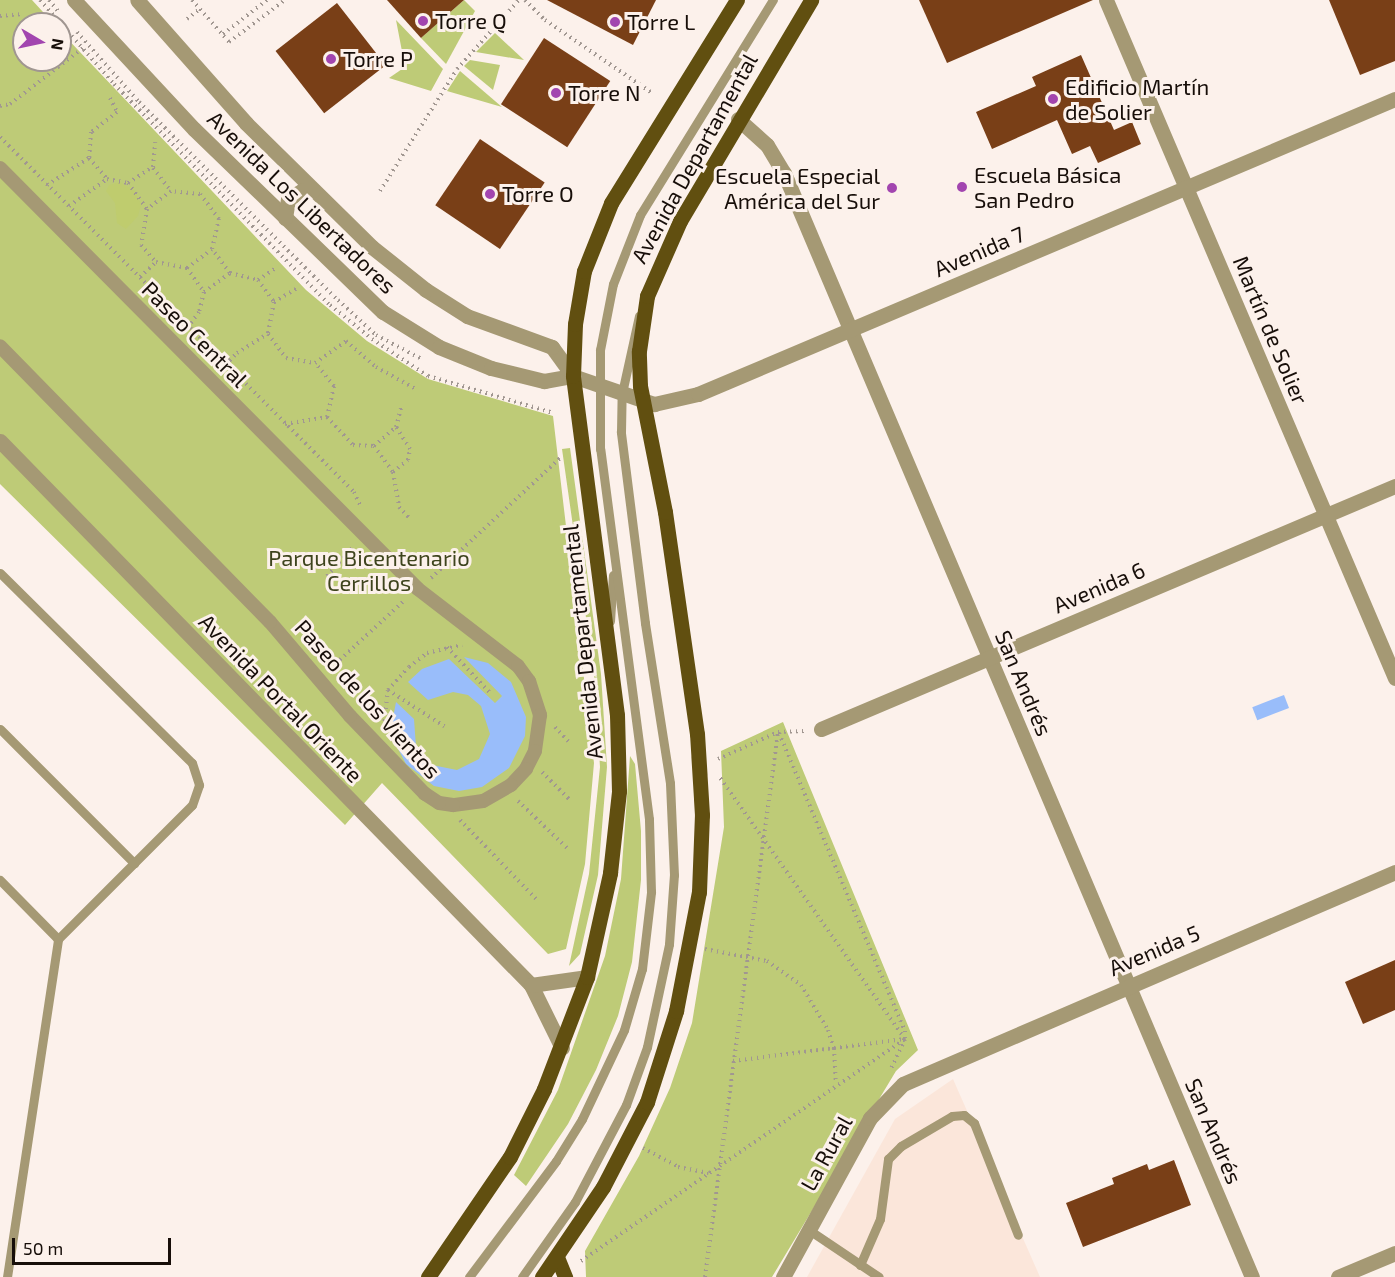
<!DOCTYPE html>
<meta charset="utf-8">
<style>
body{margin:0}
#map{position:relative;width:1395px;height:1277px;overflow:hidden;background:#fcf1eb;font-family:"Exo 2",sans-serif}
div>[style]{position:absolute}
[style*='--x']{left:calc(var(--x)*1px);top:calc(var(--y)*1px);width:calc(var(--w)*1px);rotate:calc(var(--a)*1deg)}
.built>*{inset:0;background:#fbe6da}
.green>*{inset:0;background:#becb77}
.forest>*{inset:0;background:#bfcc6e}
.water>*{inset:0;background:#99bdfa;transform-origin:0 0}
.building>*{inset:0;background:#793f17;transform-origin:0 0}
.path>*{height:4px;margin-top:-2px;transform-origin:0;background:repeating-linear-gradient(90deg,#a19791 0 1.5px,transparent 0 6px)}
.service>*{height:9px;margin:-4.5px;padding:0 4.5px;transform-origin:4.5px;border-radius:4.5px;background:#a59974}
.pedestrian>*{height:14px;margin:-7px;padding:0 7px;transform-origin:7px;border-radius:7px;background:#a59974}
.minor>*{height:15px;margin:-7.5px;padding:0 7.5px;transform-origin:7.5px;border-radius:7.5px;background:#a59974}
.tertiary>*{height:15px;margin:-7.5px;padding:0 7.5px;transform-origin:7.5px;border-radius:7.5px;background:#a59974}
.primary>*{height:15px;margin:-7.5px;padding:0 7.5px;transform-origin:7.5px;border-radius:7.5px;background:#614f10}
.dots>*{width:16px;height:16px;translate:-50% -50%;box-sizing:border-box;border:3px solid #fcf1eb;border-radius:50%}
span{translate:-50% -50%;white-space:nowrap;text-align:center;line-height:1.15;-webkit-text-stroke:6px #fcf1eb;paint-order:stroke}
.poi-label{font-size:22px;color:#170e09}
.left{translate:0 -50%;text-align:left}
.right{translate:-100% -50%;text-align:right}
.street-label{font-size:22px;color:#170e09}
.park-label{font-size:22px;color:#3e441d}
.north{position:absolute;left:12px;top:12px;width:60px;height:60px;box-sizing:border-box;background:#fcf1eb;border:2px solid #a09691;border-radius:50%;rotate:99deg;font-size:16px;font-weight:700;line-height:24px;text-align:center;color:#170e09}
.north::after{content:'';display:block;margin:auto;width:21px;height:27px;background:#a245af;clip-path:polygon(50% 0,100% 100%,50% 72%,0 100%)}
.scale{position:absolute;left:12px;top:1238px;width:159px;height:27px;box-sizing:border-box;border:3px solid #170e09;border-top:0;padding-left:8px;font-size:18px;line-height:21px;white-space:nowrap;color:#170e09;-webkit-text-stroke:4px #fcf1eb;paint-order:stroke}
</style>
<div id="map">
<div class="built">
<div style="clip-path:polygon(953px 1079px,1040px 1277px,807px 1277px,895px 1119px)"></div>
</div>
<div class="green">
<div style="clip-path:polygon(0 0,32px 0,54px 24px,24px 24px,24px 60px,60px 60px,60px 31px,306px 290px,367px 341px,428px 379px,553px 416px,594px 763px,585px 864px,566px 949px,548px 954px,382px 783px,345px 825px,0 484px)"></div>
<div style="clip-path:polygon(464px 0,475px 11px,446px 64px,421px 38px)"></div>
<div style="clip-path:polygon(396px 20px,443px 69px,431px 91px,389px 78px,405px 67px)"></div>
<div style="clip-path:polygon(495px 33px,524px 60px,476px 52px)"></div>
<div style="clip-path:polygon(470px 60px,500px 65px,493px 90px,464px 66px)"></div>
<div style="clip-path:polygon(460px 71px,502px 107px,447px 91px)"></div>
<div style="clip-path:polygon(570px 448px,601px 674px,607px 767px,598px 875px,580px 954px,569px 966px,589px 874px,600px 767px,594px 674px,562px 449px)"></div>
<div style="clip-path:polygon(783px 722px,918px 1050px,896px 1071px,772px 1277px,586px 1277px,585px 1251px,639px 1156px,670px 1088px,692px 1023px,724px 827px,721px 751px)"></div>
<div style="clip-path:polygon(630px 756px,635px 764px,641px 831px,641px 880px,632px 962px,618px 1016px,596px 1070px,568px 1124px,526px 1186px,514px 1175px,558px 1090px,605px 956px,621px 879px)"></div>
</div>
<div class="forest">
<div style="clip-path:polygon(120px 182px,135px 191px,141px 204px,138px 216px,126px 229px,117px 223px,115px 203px,106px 191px,109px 185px)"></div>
</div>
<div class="water">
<div style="clip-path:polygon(464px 657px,488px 663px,511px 682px,526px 717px,525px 736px,509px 768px,482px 787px,459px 791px,434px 786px,406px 764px,395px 743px,392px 723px,396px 702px,414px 719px,416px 747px,432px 765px,457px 770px,479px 759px,490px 734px,481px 706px,468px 695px,453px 692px,428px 700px,408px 682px,422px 669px,449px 659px,495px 703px,502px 696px)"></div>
<div style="left:1284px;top:695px;width:14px;height:34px;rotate:69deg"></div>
</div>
<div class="building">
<div style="clip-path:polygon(387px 0,464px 0,421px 38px)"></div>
<div style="clip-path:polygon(547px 0,656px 0,633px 45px)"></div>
<div style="clip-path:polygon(919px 0,1093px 0,947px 63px)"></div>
<div style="clip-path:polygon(1329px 0,1395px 0,1395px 61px,1360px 75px)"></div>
<div style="left:337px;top:3px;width:79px;height:78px;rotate:52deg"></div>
<div style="left:544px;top:38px;width:79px;height:79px;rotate:33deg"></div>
<div style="clip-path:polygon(1081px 55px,1114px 130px,1132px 122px,1141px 144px,1098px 163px,1090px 146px,1072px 154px,1057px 120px,992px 149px,976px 112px,1036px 86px,1032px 77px)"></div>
<div style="left:480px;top:139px;width:78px;height:80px;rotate:34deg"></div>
<div style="clip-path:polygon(1395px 960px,1395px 1010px,1363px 1024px,1345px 982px)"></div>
<div style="clip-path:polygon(1174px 1160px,1191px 1205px,1083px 1247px,1066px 1203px,1114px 1184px,1112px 1178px,1147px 1164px,1149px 1170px)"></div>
</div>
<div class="path">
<div style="--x:40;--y:0;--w:112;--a:48.6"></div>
<div style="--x:114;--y:84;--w:309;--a:45.7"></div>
<div style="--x:330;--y:305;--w:54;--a:39"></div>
<div style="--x:372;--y:339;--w:67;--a:33.5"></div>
<div style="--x:428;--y:376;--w:131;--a:16.4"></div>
<div style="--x:49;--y:0;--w:14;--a:51"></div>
<div style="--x:192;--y:0;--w:56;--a:48.6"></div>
<div style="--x:229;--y:42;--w:70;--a:-36.9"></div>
<div style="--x:525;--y:0;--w:28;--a:45"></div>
<div style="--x:545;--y:20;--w:130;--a:34.3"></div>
<div style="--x:0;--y:16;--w:23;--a:-5"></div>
<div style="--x:187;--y:19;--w:16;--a:-38"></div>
<div style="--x:77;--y:32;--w:94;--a:48.5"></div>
<div style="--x:139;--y:102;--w:281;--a:44.9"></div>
<div style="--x:338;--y:300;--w:52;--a:42.6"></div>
<div style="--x:376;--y:335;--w:50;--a:27.6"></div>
<div style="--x:223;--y:34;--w:56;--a:-37.7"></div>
<div style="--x:110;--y:98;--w:16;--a:63"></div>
<div style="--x:117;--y:112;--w:33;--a:142"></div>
<div style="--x:91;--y:132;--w:26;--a:94"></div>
<div style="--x:89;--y:158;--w:28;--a:49"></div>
<div style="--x:107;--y:179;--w:21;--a:11"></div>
<div style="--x:128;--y:183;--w:30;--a:-33"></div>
<div style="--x:153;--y:167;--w:25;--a:-85"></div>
<div style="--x:0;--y:106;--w:10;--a:-11"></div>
<div style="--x:10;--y:104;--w:92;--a:-37.5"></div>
<div style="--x:0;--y:137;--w:501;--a:45.08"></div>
<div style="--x:354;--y:492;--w:17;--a:65"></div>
<div style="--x:153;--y:168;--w:29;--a:52"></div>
<div style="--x:128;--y:183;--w:32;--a:54"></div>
<div style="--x:47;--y:185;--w:50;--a:-32.7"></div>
<div style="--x:380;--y:191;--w:144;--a:-57.7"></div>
<div style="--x:457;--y:69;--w:93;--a:-48.1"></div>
<div style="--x:69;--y:206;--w:47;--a:-35.4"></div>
<div style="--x:187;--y:268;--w:31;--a:-37"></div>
<div style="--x:212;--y:249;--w:31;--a:-77"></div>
<div style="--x:219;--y:219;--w:31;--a:-127"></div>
<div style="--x:200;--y:194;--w:29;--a:-174"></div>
<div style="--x:171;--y:191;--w:30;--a:143"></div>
<div style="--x:147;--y:209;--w:36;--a:99"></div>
<div style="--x:141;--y:245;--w:23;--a:49"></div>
<div style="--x:156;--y:262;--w:32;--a:11"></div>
<div style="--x:187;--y:268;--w:29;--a:55"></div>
<div style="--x:204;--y:292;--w:21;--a:104"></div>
<div style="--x:199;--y:312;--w:17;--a:126"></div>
<div style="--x:230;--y:273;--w:29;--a:14"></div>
<div style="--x:258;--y:280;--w:27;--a:54"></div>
<div style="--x:274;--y:302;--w:33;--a:101"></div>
<div style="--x:268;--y:334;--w:30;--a:53"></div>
<div style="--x:286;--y:358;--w:29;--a:10"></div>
<div style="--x:315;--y:363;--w:38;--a:-35"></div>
<div style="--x:346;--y:341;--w:40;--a:41"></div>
<div style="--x:376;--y:367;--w:46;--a:28.8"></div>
<div style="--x:140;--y:277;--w:22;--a:-43"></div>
<div style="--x:258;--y:280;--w:23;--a:-34"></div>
<div style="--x:204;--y:292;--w:32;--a:-36"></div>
<div style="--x:230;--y:273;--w:30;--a:-127"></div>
<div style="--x:274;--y:302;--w:27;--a:-31"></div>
<div style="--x:221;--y:369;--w:23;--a:-45"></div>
<div style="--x:237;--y:353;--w:36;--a:-32"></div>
<div style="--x:327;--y:417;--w:38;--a:47"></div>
<div style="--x:353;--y:445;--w:21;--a:3"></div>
<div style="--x:374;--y:446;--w:29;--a:-41"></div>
<div style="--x:396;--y:427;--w:23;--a:-75"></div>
<div style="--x:285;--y:424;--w:43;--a:-9.5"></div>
<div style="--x:327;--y:417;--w:32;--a:-77"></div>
<div style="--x:334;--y:386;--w:28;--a:-129"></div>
<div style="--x:374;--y:446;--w:32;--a:54"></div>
<div style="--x:393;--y:472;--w:36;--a:80"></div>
<div style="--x:399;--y:507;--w:16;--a:47"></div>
<div style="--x:393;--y:472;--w:19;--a:-39"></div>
<div style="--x:408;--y:460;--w:11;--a:-80"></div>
<div style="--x:410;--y:449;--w:26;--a:-122"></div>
<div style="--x:327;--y:576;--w:40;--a:-48"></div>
<div style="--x:431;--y:578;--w:176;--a:-42.9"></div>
<div style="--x:447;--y:647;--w:64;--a:46.9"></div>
<div style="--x:331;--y:668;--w:100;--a:-42.6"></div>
<div style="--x:388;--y:690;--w:67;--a:32.7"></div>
<div style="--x:384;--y:727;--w:37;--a:-84"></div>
<div style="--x:388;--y:690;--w:31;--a:-48"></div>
<div style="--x:409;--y:667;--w:23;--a:-38"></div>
<div style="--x:427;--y:653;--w:36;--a:-13"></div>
<div style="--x:555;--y:727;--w:23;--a:47"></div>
<div style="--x:779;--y:733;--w:324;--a:67.1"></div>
<div style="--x:905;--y:1031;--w:8;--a:90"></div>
<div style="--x:718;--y:759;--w:66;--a:-24.2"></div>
<div style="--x:778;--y:732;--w:26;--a:-2"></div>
<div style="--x:542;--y:772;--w:41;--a:45"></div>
<div style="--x:518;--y:801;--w:68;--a:43.8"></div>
<div style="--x:460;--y:820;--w:111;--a:46.1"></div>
<div style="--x:705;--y:949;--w:63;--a:11"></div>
<div style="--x:767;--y:961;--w:42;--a:35.2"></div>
<div style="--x:801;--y:985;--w:52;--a:59"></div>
<div style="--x:828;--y:1030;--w:19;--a:72"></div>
<div style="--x:834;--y:1048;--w:34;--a:87"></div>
<div style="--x:733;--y:1061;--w:173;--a:-7.3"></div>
<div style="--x:905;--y:1039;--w:33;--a:115"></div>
<div style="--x:643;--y:1148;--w:40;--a:28"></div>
<div style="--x:678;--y:1167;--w:31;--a:11"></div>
<div style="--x:581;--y:1261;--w:393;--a:-34.4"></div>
<div style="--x:905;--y:1039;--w:322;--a:-125.3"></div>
<div style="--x:705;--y:1277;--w:550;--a:-82.37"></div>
</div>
<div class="service">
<div style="--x:0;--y:573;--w:270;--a:44.7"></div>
<div style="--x:192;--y:763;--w:23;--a:72"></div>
<div style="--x:199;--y:785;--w:21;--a:109"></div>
<div style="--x:192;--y:805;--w:190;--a:135"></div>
<div style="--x:58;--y:939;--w:83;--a:-134.5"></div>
<div style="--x:610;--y:621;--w:46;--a:-86.3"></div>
<div style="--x:0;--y:729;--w:190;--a:45"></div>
<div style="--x:809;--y:1230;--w:84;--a:33.9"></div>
<div style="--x:860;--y:1265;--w:50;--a:-66.5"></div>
<div style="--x:880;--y:1219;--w:61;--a:-82.4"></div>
<div style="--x:888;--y:1159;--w:18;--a:-45"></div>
<div style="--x:901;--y:1146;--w:59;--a:-30.5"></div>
<div style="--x:952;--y:1116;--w:12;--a:-5"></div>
<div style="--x:964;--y:1115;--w:13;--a:39"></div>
<div style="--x:974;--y:1123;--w:120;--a:68.6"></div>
<div style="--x:7;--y:1277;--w:342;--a:-81.4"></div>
<div style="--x:469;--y:1277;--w:145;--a:-53.1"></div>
<div style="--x:556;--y:1161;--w:49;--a:-58.2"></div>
<div style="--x:582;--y:1119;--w:98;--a:-64.7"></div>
<div style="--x:624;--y:1030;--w:64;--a:-73.6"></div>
<div style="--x:642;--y:969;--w:78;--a:-83.3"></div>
<div style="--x:651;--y:892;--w:73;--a:-91.6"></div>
<div style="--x:649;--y:819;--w:373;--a:-97.5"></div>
<div style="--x:600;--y:449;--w:99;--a:-90"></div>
<div style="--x:600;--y:350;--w:67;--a:-78.9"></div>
<div style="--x:613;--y:284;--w:74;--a:-68.6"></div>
<div style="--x:640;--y:215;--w:253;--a:-58.3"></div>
<div style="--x:522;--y:1277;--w:92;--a:-54.8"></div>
<div style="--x:575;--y:1202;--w:110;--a:-62.3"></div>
<div style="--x:626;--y:1105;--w:62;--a:-70.1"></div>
<div style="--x:647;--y:1047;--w:105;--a:-77.9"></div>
<div style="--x:669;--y:944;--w:69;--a:-85.9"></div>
<div style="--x:674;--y:875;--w:92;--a:-92.5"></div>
<div style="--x:670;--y:783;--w:162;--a:-98.9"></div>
<div style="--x:645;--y:623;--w:193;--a:-97.2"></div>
<div style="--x:621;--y:432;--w:39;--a:-89"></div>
<div style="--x:622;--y:393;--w:79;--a:-77.6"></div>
</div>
<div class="pedestrian">
<div style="--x:0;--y:168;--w:593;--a:45.2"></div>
<div style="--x:418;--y:589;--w:126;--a:37.6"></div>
<div style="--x:518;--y:666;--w:19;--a:54"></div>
<div style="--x:529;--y:681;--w:36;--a:72"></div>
<div style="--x:540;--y:715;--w:36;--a:98"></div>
<div style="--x:535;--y:751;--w:20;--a:117"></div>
<div style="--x:526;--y:769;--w:22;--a:133"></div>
<div style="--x:511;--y:785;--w:32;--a:150"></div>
<div style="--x:483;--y:801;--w:30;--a:172"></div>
<div style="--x:453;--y:805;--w:14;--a:-172"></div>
<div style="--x:439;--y:803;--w:17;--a:-147"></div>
<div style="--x:425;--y:794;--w:108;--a:-133.9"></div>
<div style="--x:350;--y:716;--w:123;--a:-130.4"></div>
<div style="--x:270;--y:622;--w:386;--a:-134.4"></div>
</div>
<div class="minor">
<div style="--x:74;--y:0;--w:176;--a:47.1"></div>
<div style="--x:194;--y:129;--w:263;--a:44.1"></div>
<div style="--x:383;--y:312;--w:66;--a:32"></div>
<div style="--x:439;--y:347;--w:56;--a:22"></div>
<div style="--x:491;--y:368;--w:55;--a:13.8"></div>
<div style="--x:544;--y:381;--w:29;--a:-10"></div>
<div style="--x:573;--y:376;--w:36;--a:-126"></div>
<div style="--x:552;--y:347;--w:90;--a:-160"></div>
<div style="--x:467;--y:316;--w:49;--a:-147.6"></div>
<div style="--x:426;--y:290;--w:69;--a:-141.5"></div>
<div style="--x:372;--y:247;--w:177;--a:-135.5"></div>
<div style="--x:246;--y:123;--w:164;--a:-131.5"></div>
<div style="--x:1106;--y:0;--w:737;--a:66.91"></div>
<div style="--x:738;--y:119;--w:39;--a:42"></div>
<div style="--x:767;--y:145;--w:33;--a:59"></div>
<div style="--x:784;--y:173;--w:1199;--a:67.03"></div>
<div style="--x:285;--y:218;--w:19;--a:-81"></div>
<div style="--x:288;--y:199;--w:17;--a:-31"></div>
<div style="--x:303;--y:190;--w:10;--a:0"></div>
<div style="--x:0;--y:441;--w:760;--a:45.69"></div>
<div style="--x:531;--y:985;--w:70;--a:63.8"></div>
<div style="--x:821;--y:729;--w:623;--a:-22.95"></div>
<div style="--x:531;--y:985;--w:57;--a:-8.1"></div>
<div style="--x:783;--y:1277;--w:181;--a:-61.3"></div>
<div style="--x:870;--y:1118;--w:47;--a:-45.9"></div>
<div style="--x:903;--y:1084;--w:536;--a:-23.31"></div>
<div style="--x:1338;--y:1277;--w:62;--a:-22.8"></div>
</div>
<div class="tertiary">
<div style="--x:573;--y:376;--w:86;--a:19.1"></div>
<div style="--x:654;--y:404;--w:45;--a:-12.8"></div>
<div style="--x:698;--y:394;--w:757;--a:-22.94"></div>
</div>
<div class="primary">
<div style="--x:557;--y:1257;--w:22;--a:68"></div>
<div style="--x:428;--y:1277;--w:145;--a:-55.7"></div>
<div style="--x:510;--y:1157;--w:76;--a:-63.4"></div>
<div style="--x:544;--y:1089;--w:120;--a:-69"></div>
<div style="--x:587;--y:977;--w:107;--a:-77.5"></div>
<div style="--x:610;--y:873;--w:82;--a:-83.7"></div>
<div style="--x:619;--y:791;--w:76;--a:-91.5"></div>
<div style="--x:617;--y:715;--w:342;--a:-97.4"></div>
<div style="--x:573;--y:376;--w:52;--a:-87.8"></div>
<div style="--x:575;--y:324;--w:54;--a:-80.4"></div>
<div style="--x:584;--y:271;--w:73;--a:-68.3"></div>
<div style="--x:611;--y:203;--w:239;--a:-58.2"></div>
<div style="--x:542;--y:1277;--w:109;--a:-55.9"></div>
<div style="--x:603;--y:1187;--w:96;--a:-62.6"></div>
<div style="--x:647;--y:1102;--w:96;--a:-72.3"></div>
<div style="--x:676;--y:1011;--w:121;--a:-79.1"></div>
<div style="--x:699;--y:892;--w:77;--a:-87.8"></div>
<div style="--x:702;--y:815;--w:81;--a:-93.5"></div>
<div style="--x:697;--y:734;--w:224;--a:-98.2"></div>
<div style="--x:665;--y:512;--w:128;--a:-101.2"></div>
<div style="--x:640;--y:386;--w:35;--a:-92"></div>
<div style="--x:639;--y:351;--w:56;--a:-81.7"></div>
<div style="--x:647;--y:296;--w:82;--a:-66.3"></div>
<div style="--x:680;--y:221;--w:257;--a:-59.3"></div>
</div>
<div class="dots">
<div style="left:423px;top:21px;background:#a245af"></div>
<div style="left:615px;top:22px;background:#a245af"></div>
<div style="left:331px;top:59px;background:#a245af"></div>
<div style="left:556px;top:93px;background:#a245af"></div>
<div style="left:1053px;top:99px;background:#a245af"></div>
<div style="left:962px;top:187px;background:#a245af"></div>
<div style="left:892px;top:188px;background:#a245af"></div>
<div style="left:490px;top:194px;background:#a245af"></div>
</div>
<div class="poi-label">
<span class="left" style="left:435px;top:21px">Torre Q</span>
<span class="left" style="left:627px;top:22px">Torre L</span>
<span class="left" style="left:343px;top:59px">Torre P</span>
<span class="left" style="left:1065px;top:99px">Edificio Martín<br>de Solier</span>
<span class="left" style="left:568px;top:93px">Torre N</span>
<span class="left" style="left:974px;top:187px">Escuela Básica<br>San Pedro</span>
<span class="right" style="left:880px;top:188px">Escuela Especial<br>América del Sur</span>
<span class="left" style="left:502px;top:194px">Torre O</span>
</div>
<div class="street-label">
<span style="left:694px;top:158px;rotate:-61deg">Avenida Departamental</span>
<span style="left:302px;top:202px;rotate:44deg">Avenida Los Libertadores</span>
<span style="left:979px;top:251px;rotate:-23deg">Avenida 7</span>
<span style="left:1271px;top:330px;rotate:67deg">Martín de Solier</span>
<span style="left:195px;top:334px;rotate:45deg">Paseo Central</span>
<span style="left:1099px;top:587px;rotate:-23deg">Avenida 6</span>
<span style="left:582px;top:642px;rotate:-96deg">Avenida Departamental</span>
<span style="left:1024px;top:683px;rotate:67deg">San Andrés</span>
<span style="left:281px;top:698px;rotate:46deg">Avenida Portal Oriente</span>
<span style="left:368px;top:699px;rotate:48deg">Paseo de los Vientos</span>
<span style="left:1154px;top:950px;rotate:-23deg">Avenida 5</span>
<span style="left:1214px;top:1131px;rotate:67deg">San Andrés</span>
<span style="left:826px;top:1153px;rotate:-61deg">La Rural</span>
</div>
<div class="park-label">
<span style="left:369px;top:570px">Parque Bicentenario<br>Cerrillos</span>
</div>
<div class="north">N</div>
<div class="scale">50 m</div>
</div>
